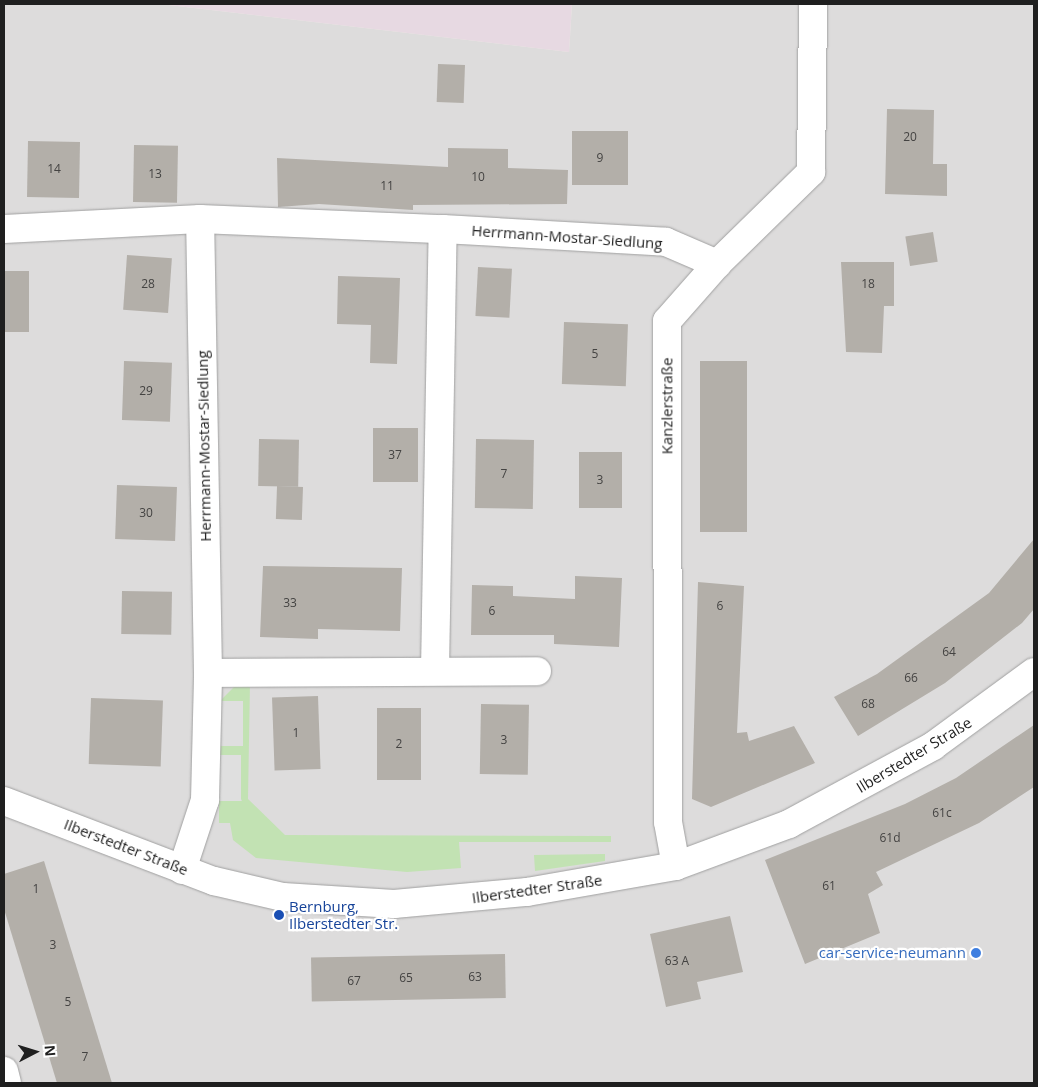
<!DOCTYPE html>
<meta charset="utf-8">
<style>
body{margin:0}
#map{position:relative;width:1038px;height:1087px;overflow:hidden;background:#eeede6;font-family:"Open Sans",sans-serif}
div>[style]{position:absolute}
[style*='--x']{left:calc(var(--x)*1px);top:calc(var(--y)*1px);width:calc(var(--w)*1px);rotate:calc(var(--a)*1deg)}
.residential>*{inset:0;background:#dddcdc}
.industrial>*{inset:0;background:#e7d9e2}
.grass>*{inset:0;background:#c2e2b3}
.parking>*{inset:0;background:#dfdfdf;transform-origin:0 0}
.building>*{inset:0;background:#b3afa9;transform-origin:0 0}
.roads{filter:drop-shadow(0 0 1px #a0a0a0) drop-shadow(0 0 1px #a0a0a0)}
.minor>*{height:28px;margin:-14px;padding:0 14px;transform-origin:14px;border-radius:14px;background:#fff}
.dots>*{width:14px;height:14px;translate:-50% -50%;box-sizing:border-box;border:2px solid #fff;border-radius:50%}
span{translate:-50% -50%;white-space:nowrap;text-align:center;line-height:1.15;-webkit-text-stroke:4.5px #fff;paint-order:stroke}
.number-label{font-size:12px;color:#444342}
.number-label span{-webkit-text-stroke-width:0}
.street-label{font-size:15px;color:#1f1f1f}
.transit-label{font-size:15px;color:#164399}
.left{translate:0 -50%;text-align:left}
.shop-label{font-size:15px;color:#366cbe}
.right{translate:-100% -50%;text-align:right}
.frame{position:absolute;inset:0;border:5px solid #1f1f1f;pointer-events:none}
.north{position:absolute;left:10px;top:1027px;width:50px;height:50px;-webkit-text-stroke:4px #fff;paint-order:stroke;rotate:85deg;font-size:14px;font-weight:700;line-height:20px;text-align:center;color:#1f1f1f}
.north::after{content:'';display:block;margin:auto;width:18px;height:22px;background:#1f1f1f;clip-path:polygon(50% 0,100% 100%,50% 72%,0 100%)}
</style>
<div id="map">
<div class="residential">
<div style="clip-path:polygon(4px 4px,160px 4px,569px 52px,572px 4px,1034px 4px,1034px 1083px,4px 1083px)"></div>
</div>
<div class="industrial">
<div style="clip-path:polygon(160px 4px,572px 4px,569px 52px)"></div>
</div>
<div class="grass">
<div style="clip-path:polygon(238px 683px,250px 683px,248px 799px,285px 835px,611px 836px,611px 842px,459px 842px,461px 868px,407px 872px,256px 858px,233px 840px,230px 823px,219px 823px,219px 801px,242px 801px,219px 755px,220px 746px,243px 746px,243px 701px,220px 701px)"></div>
<div style="clip-path:polygon(605px 854px,605px 861px,535px 871px,534px 855px)"></div>
</div>
<div class="parking">
<div style="left:220px;top:701px;width:23px;height:45px"></div>
<div style="left:219px;top:755px;width:22px;height:46px"></div>
</div>
<div class="building">
<div style="left:438px;top:64px;width:27px;height:38px;rotate:2deg"></div>
<div style="clip-path:polygon(887px 109px,934px 110px,933px 164px,947px 164px,947px 196px,885px 194px)"></div>
<div style="left:572px;top:131px;width:56px;height:54px"></div>
<div style="left:28px;top:141px;width:52px;height:56px;rotate:1deg"></div>
<div style="left:134px;top:145px;width:44px;height:57px;rotate:1deg"></div>
<div style="clip-path:polygon(448px 148px,508px 149px,508px 168px,568px 170px,567px 204px,413px 205px,413px 210px,319px 204px,278px 207px,277px 158px,448px 167px)"></div>
<div style="left:933px;top:232px;width:30px;height:28px;rotate:81deg"></div>
<div style="left:127px;top:255px;width:45px;height:55px;rotate:4deg"></div>
<div style="clip-path:polygon(841px 262px,894px 262px,894px 306px,884px 306px,882px 353px,846px 352px)"></div>
<div style="left:478px;top:267px;width:34px;height:49px;rotate:3deg"></div>
<div style="left:4px;top:271px;width:25px;height:61px"></div>
<div style="clip-path:polygon(338px 276px,400px 278px,397px 364px,370px 363px,371px 325px,337px 324px)"></div>
<div style="left:564px;top:322px;width:64px;height:62px;rotate:2deg"></div>
<div style="left:124px;top:361px;width:48px;height:59px;rotate:2deg"></div>
<div style="left:700px;top:361px;width:47px;height:171px"></div>
<div style="left:373px;top:428px;width:45px;height:54px"></div>
<div style="left:259px;top:439px;width:40px;height:47px;rotate:1deg"></div>
<div style="left:476px;top:439px;width:58px;height:69px;rotate:1deg"></div>
<div style="left:579px;top:452px;width:43px;height:56px"></div>
<div style="left:117px;top:485px;width:60px;height:54px;rotate:2deg"></div>
<div style="left:303px;top:487px;width:33px;height:26px;rotate:92deg"></div>
<div style="clip-path:polygon(1034px 539px,1034px 609px,1022px 623px,945px 683px,858px 736px,834px 697px,877px 674px,989px 593px)"></div>
<div style="clip-path:polygon(263px 566px,402px 568px,400px 631px,318px 629px,318px 639px,260px 637px)"></div>
<div style="clip-path:polygon(575px 576px,622px 578px,619px 647px,554px 644px,554px 635px,471px 635px,472px 585px,513px 586px,513px 596px,575px 599px)"></div>
<div style="clip-path:polygon(698px 582px,744px 586px,737px 733px,747px 732px,749px 741px,794px 726px,815px 763px,711px 807px,692px 799px)"></div>
<div style="left:122px;top:591px;width:50px;height:43px;rotate:1deg"></div>
<div style="left:318px;top:696px;width:73px;height:46px;rotate:88deg"></div>
<div style="left:91px;top:698px;width:72px;height:66px;rotate:2deg"></div>
<div style="left:481px;top:704px;width:48px;height:70px;rotate:1deg"></div>
<div style="left:377px;top:708px;width:44px;height:72px"></div>
<div style="clip-path:polygon(1034px 725px,1034px 787px,979px 823px,876px 872px,883px 885px,868px 894px,880px 933px,805px 964px,765px 860px,905px 804px,956px 778px)"></div>
<div style="clip-path:polygon(44px 861px,112px 1083px,57px 1083px,4px 909px,4px 874px)"></div>
<div style="clip-path:polygon(730px 916px,743px 972px,697px 982px,701px 999px,666px 1007px,650px 934px)"></div>
<div style="left:505px;top:954px;width:44px;height:194px;rotate:89deg"></div>
</div>
<div class="roads">
<div class="minor">
<div style="--x:4;--y:229;--w:196;--a:-2.9"></div>
<div style="--x:200;--y:219;--w:243;--a:2.4"></div>
<div style="--x:443;--y:229;--w:223;--a:3.3"></div>
<div style="--x:666;--y:242;--w:56;--a:23.3"></div>
<div style="--x:435;--y:670;--w:441;--a:-89"></div>
<div style="--x:208;--y:673;--w:329;--a:-0.3"></div>
<div style="--x:4;--y:801;--w:225;--a:20.9"></div>
<div style="--x:214;--y:881;--w:71;--a:13.1"></div>
<div style="--x:283;--y:897;--w:111;--a:3.6"></div>
<div style="--x:394;--y:904;--w:134;--a:-5.2"></div>
<div style="--x:527;--y:892;--w:151;--a:-9.9"></div>
<div style="--x:676;--y:866;--w:121;--a:-20.4"></div>
<div style="--x:789;--y:824;--w:164;--a:-28.4"></div>
<div style="--x:933;--y:746;--w:125;--a:-36.2"></div>
<div style="--x:676;--y:866;--w:45;--a:-100.3"></div>
<div style="--x:668;--y:822;--w:501;--a:-90.11"></div>
<div style="--x:667;--y:321;--w:76;--a:-48.7"></div>
<div style="--x:717;--y:264;--w:132;--a:-44.4"></div>
<div style="--x:811;--y:172;--w:168;--a:-89.3"></div>
<div style="--x:182;--y:870;--w:74;--a:-71.8"></div>
<div style="--x:205;--y:800;--w:127;--a:-88.6"></div>
<div style="--x:208;--y:673;--w:454;--a:-91"></div>
<div style="--x:4;--y:1071;--w:12;--a:76"></div>
</div>
</div>
<div class="dots">
<div style="left:279px;top:915px;background:#1a4fb4"></div>
<div style="left:976px;top:953px;background:#3f7fe0"></div>
</div>
<div class="number-label">
<span style="left:910px;top:137px">20</span>
<span style="left:600px;top:158px">9</span>
<span style="left:54px;top:169px">14</span>
<span style="left:155px;top:174px">13</span>
<span style="left:478px;top:177px">10</span>
<span style="left:387px;top:186px">11</span>
<span style="left:148px;top:284px">28</span>
<span style="left:868px;top:284px">18</span>
<span style="left:595px;top:354px">5</span>
<span style="left:146px;top:391px">29</span>
<span style="left:395px;top:455px">37</span>
<span style="left:504px;top:474px">7</span>
<span style="left:600px;top:480px">3</span>
<span style="left:146px;top:513px">30</span>
<span style="left:290px;top:603px">33</span>
<span style="left:720px;top:606px">6</span>
<span style="left:492px;top:611px">6</span>
<span style="left:949px;top:652px">64</span>
<span style="left:911px;top:678px">66</span>
<span style="left:868px;top:704px">68</span>
<span style="left:296px;top:733px">1</span>
<span style="left:504px;top:740px">3</span>
<span style="left:399px;top:744px">2</span>
<span style="left:942px;top:813px">61c</span>
<span style="left:890px;top:838px">61d</span>
<span style="left:829px;top:886px">61</span>
<span style="left:36px;top:889px">1</span>
<span style="left:53px;top:945px">3</span>
<span style="left:677px;top:961px">63 A</span>
<span style="left:475px;top:977px">63</span>
<span style="left:406px;top:978px">65</span>
<span style="left:354px;top:981px">67</span>
<span style="left:68px;top:1002px">5</span>
<span style="left:85px;top:1057px">7</span>
</div>
<div class="street-label">
<span style="left:567px;top:237px;rotate:4deg">Herrmann-Mostar-Siedlung</span>
<span style="left:667px;top:406px;rotate:-90deg">Kanzlerstraße</span>
<span style="left:204px;top:446px;rotate:-91deg">Herrmann-Mostar-Siedlung</span>
<span style="left:914px;top:755px;rotate:-31deg">Ilberstedter Straße</span>
<span style="left:126px;top:847px;rotate:21deg">Ilberstedter Straße</span>
<span style="left:537px;top:889px;rotate:-8deg">Ilberstedter Straße</span>
</div>
<div class="transit-label">
<span class="left" style="left:289px;top:915px">Bernburg,<br>Ilberstedter Str.</span>
</div>
<div class="shop-label">
<span class="right" style="left:966px;top:953px">car-service-neumann</span>
</div>
<div class="frame"></div>
<div class="north">N</div>
</div>
